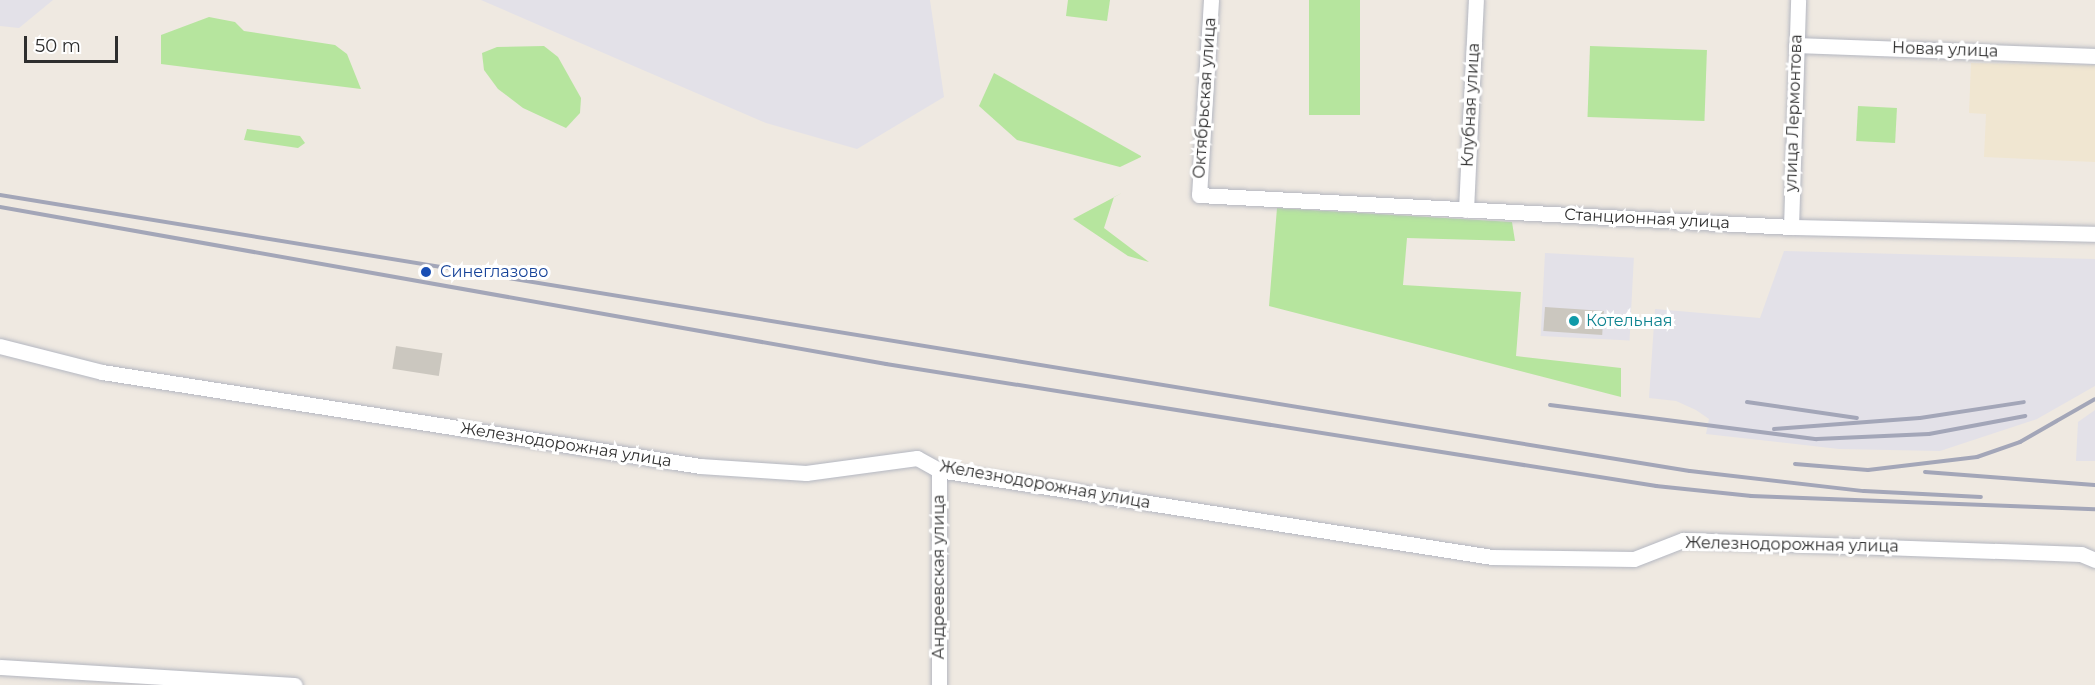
<!DOCTYPE html>
<meta charset="utf-8">
<style>
body{margin:0}
#map{position:relative;width:2095px;height:685px;overflow:hidden;background:#efe9e1;font-family:Montserrat,sans-serif}
div>[style]{position:absolute}
[style*='--x']{left:calc(var(--x)*1px);top:calc(var(--y)*1px);width:calc(var(--w)*1px);rotate:calc(var(--a)*1deg)}
.industrial>*{inset:0;background:#e3e1e8;transform-origin:0 0}
.education>*{inset:0;background:#f0e6d1}
.green>*{inset:0;background:#b6e59e;transform-origin:0 0}
.building>*{inset:0;background:#cbc7bf;transform-origin:0 0}
.roads{filter:drop-shadow(0 0 2px #b4b7c1) drop-shadow(0 0 2px #b4b7c1)}
.minor>*{height:15px;margin:-7.5px;padding:0 7.5px;transform-origin:7.5px;border-radius:7.5px;background:#fff}
.rail>*{height:4px;margin:-2px;padding:0 2px;transform-origin:2px;border-radius:2px;background:#a3a6b8}
.dots>*{width:16px;height:16px;translate:-50% -50%;box-sizing:border-box;border:3px solid #fff;border-radius:50%}
span{translate:-50% -50%;white-space:nowrap;text-align:center;line-height:1.15;-webkit-text-stroke:6px #fff;paint-order:stroke}
.street-label{font-size:16px;color:#2e2e2e}
.transit-label{font-size:16px;color:#164399}
.left{translate:0 -50%;text-align:left}
.culture-label{font-size:16px;color:#0d838f}
.scale{position:absolute;left:24px;top:36px;width:94px;height:27px;box-sizing:border-box;border:3px solid #2e2e2e;border-top:0;padding-left:8px;font-size:18px;line-height:21px;white-space:nowrap;color:#2e2e2e;-webkit-text-stroke:4px #fff;paint-order:stroke}
</style>
<div id="map">
<div class="industrial">
<div style="clip-path:polygon(0 0,53px 0,19px 28px,0 26px)"></div>
<div style="clip-path:polygon(481px 0,930px 0,944px 97px,857px 149px,766px 123px)"></div>
<div style="clip-path:polygon(1784px 251px,2095px 259px,2095px 386px,2037px 419px,1940px 451px,1839px 449px,1706px 434px,1709px 419px,1696px 410px,1676px 401px,1649px 398px,1655px 309px,1760px 318px)"></div>
<div style="left:1545px;top:253px;width:89px;height:83px;rotate:3deg"></div>
<div style="clip-path:polygon(2095px 410px,2095px 461px,2076px 461px,2078px 422px)"></div>
</div>
<div class="education">
<div style="clip-path:polygon(1971px 63px,2095px 65px,2095px 162px,1984px 157px,1986px 114px,1969px 113px)"></div>
</div>
<div class="green">
<div style="clip-path:polygon(1068px 0,1110px 0,1107px 21px,1066px 16px)"></div>
<div style="left:1309px;top:0;width:51px;height:115px"></div>
<div style="clip-path:polygon(209px 17px,235px 22px,244px 31px,335px 45px,347px 54px,361px 89px,161px 64px,161px 35px)"></div>
<div style="clip-path:polygon(544px 46px,558px 57px,581px 98px,580px 113px,566px 128px,523px 108px,498px 89px,484px 70px,482px 53px,497px 47px)"></div>
<div style="left:1590px;top:46px;width:117px;height:71px;rotate:2deg"></div>
<div style="clip-path:polygon(994px 73px,1141px 156px,1141px 157px,1120px 167px,1017px 140px,979px 106px)"></div>
<div style="left:1858px;top:106px;width:39px;height:35px;rotate:3deg"></div>
<div style="clip-path:polygon(247px 129px,300px 136px,305px 143px,298px 148px,244px 140px)"></div>
<div style="clip-path:polygon(1122px 193px,1114px 197px,1104px 228px,1149px 262px,1128px 256px,1073px 219px)"></div>
<div style="clip-path:polygon(1277px 208px,1512px 222px,1515px 241px,1407px 238px,1403px 285px,1521px 292px,1516px 356px,1621px 368px,1621px 397px,1269px 306px)"></div>
</div>
<div class="building">
<div style="left:1545px;top:307px;width:59px;height:24px;rotate:4deg"></div>
<div style="left:396px;top:346px;width:47px;height:23px;rotate:9deg"></div>
</div>
<div class="roads">
<div class="minor">
<div style="--x:1211;--y:0;--w:195;--a:93.5"></div>
<div style="--x:1199;--y:195;--w:593;--a:3.09"></div>
<div style="--x:1791;--y:227;--w:304;--a:1.3"></div>
<div style="--x:1796;--y:45;--w:299;--a:2.1"></div>
<div style="--x:1466;--y:210;--w:210;--a:-87.3"></div>
<div style="--x:1791;--y:227;--w:227;--a:-88.2"></div>
<div style="--x:0;--y:346;--w:105;--a:14.3"></div>
<div style="--x:102;--y:372;--w:605;--a:8.93"></div>
<div style="--x:700;--y:466;--w:106;--a:3.8"></div>
<div style="--x:806;--y:473;--w:112;--a:-7.7"></div>
<div style="--x:917;--y:458;--w:25;--a:29"></div>
<div style="--x:939;--y:470;--w:560;--a:8.94"></div>
<div style="--x:1492;--y:557;--w:142;--a:0.8"></div>
<div style="--x:1634;--y:559;--w:53;--a:-21.2"></div>
<div style="--x:1683;--y:540;--w:398;--a:2"></div>
<div style="--x:2081;--y:554;--w:15;--a:23"></div>
<div style="--x:0;--y:667;--w:295;--a:3.5"></div>
<div style="--x:939;--y:685;--w:215;--a:-90"></div>
</div>
</div>
<div class="rail">
<div style="--x:0;--y:195;--w:1712;--a:9.28"></div>
<div style="--x:1690;--y:471;--w:175;--a:6.6"></div>
<div style="--x:1864;--y:491;--w:117;--a:2.9"></div>
<div style="--x:0;--y:207;--w:900;--a:10.05"></div>
<div style="--x:886;--y:364;--w:780;--a:9"></div>
<div style="--x:1656;--y:486;--w:96;--a:6"></div>
<div style="--x:1751;--y:496;--w:344;--a:2.2"></div>
<div style="--x:1747;--y:402;--w:111;--a:8.3"></div>
<div style="--x:1550;--y:405;--w:269;--a:7.3"></div>
<div style="--x:1817;--y:439;--w:112;--a:-2.6"></div>
<div style="--x:1929;--y:434;--w:98;--a:-10.6"></div>
<div style="--x:1774;--y:429;--w:146;--a:-4.3"></div>
<div style="--x:1920;--y:418;--w:105;--a:-8.7"></div>
<div style="--x:1795;--y:464;--w:73;--a:4.7"></div>
<div style="--x:1868;--y:470;--w:110;--a:-6.8"></div>
<div style="--x:1977;--y:457;--w:46;--a:-19.2"></div>
<div style="--x:2020;--y:442;--w:86;--a:-29.8"></div>
<div style="--x:1925;--y:472;--w:170;--a:4.4"></div>
</div>
<div class="dots">
<div style="left:426px;top:272px;background:#1a4fb4"></div>
<div style="left:1574px;top:321px;background:#0f9aa8"></div>
</div>
<div class="street-label">
<span style="left:1945px;top:50px;rotate:2deg">Новая улица</span>
<span style="left:1205px;top:98px;rotate:-86deg">Октябрьская улица</span>
<span style="left:1471px;top:105px;rotate:-87deg">Клубная улица</span>
<span style="left:1794px;top:113px;rotate:-88deg">улица Лермонтова</span>
<span style="left:1647px;top:219px;rotate:3deg">Станционная улица</span>
<span style="left:566px;top:445px;rotate:9deg">Железнодорожная улица</span>
<span style="left:1045px;top:485px;rotate:10deg">Железнодорожная улица</span>
<span style="left:1792px;top:545px;rotate:1deg">Железнодорожная улица</span>
<span style="left:939px;top:577px;rotate:-90deg">Андреевская улица</span>
</div>
<div class="transit-label">
<span class="left" style="left:440px;top:272px">Синеглазово</span>
</div>
<div class="culture-label">
<span class="left" style="left:1586px;top:321px">Котельная</span>
</div>
<div class="scale">50 m</div>
</div>
